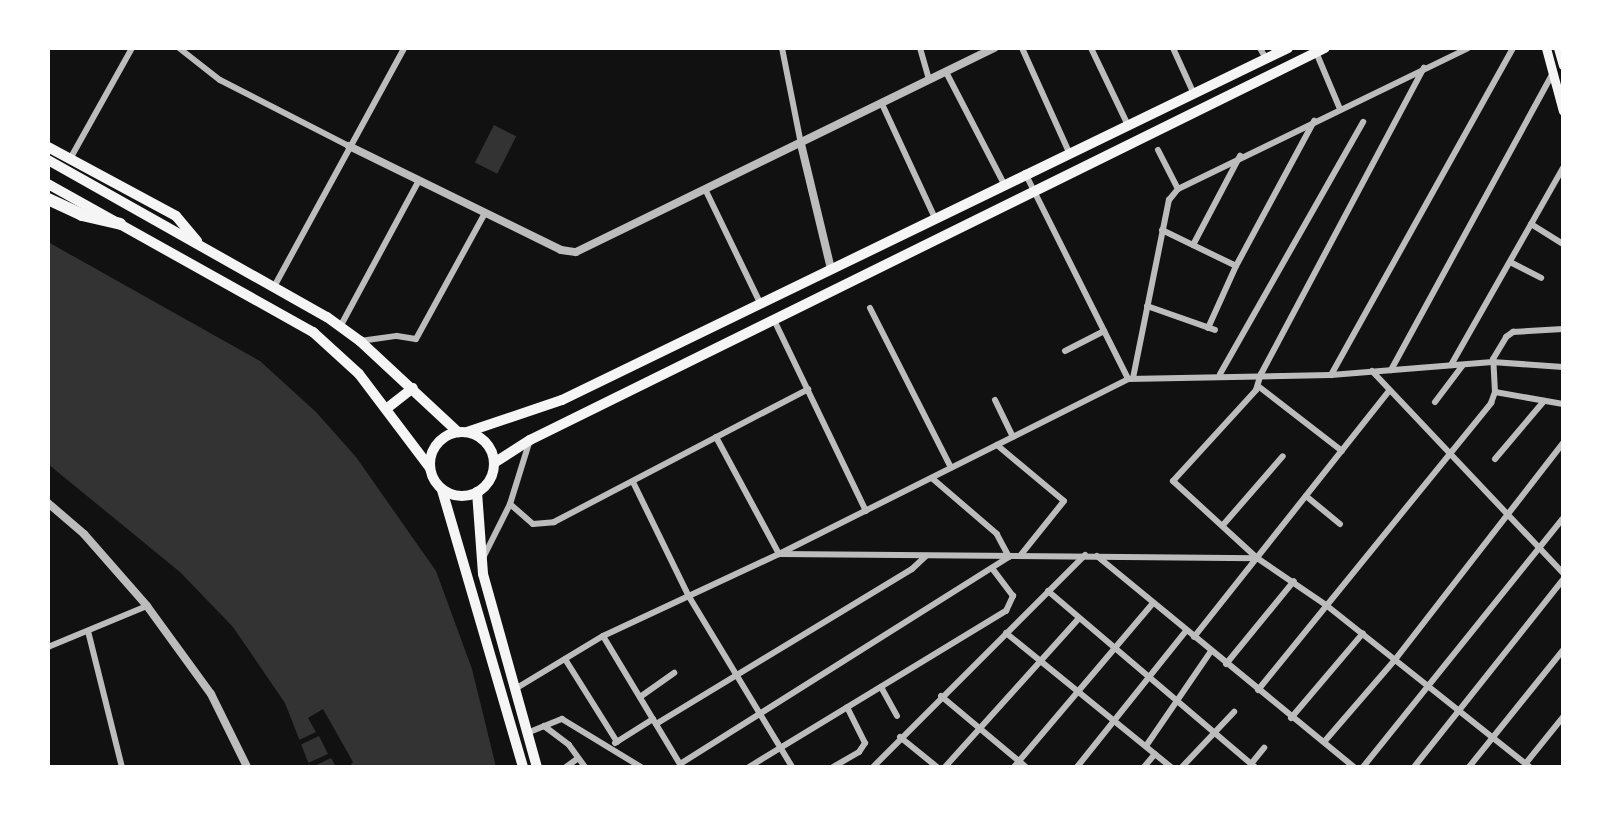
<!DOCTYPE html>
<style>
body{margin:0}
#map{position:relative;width:1611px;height:815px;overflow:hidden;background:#111;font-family:"Work Sans",sans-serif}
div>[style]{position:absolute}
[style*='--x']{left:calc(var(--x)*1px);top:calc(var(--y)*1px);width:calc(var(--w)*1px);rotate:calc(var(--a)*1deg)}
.water>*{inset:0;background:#333;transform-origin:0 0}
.pier>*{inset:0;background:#111}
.minor>*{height:6px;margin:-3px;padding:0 3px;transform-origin:3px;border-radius:3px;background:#bcbcbc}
.tertiary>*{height:8px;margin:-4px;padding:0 4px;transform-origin:4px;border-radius:4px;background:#bcbcbc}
.secondary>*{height:9px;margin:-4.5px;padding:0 4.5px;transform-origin:4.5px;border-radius:4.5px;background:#f5f5f5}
.primary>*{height:10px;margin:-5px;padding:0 5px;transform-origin:5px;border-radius:5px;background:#f5f5f5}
.primary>.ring{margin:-5px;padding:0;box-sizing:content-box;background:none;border:10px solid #f5f5f5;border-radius:50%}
.motorway>*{height:12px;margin:-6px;padding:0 6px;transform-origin:6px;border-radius:6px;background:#f5f5f5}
span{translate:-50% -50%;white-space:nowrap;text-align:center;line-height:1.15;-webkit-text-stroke:4.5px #fff;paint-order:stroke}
.frame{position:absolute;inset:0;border:50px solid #fff;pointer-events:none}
</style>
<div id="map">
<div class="water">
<div style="left:494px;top:125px;width:25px;height:42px;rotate:27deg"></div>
<div style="clip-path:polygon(48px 242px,260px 361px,316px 412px,356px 457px,436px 571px,472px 669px,496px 767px,310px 767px,285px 703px,233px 627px,180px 572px,48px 464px)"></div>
</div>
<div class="pier">
<div style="clip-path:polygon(323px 709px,353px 762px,349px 767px,336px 767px,331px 758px,312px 767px,308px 763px,328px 754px,319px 736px,300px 745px,299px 740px,316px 732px,308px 718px)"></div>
</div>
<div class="minor">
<div style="--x:179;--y:48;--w:52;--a:38"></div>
<div style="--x:220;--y:80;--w:145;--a:27.1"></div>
<div style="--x:782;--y:48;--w:98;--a:78.8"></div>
<div style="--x:920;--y:48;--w:33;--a:74"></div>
<div style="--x:1022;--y:48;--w:114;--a:65.7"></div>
<div style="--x:1091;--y:48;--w:83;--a:64.4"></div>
<div style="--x:1173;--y:48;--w:51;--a:65.5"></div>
<div style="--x:1260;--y:48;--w:13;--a:61"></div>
<div style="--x:1316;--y:52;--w:62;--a:67.2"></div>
<div style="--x:946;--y:72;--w:126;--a:62.6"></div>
<div style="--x:882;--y:104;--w:126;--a:65.1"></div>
<div style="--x:1158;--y:150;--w:44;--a:62.9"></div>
<div style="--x:70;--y:159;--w:127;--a:-60.8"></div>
<div style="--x:1025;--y:173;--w:230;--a:63.4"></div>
<div style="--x:706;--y:191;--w:127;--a:64.2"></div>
<div style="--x:1531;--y:224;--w:38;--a:32"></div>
<div style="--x:1162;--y:230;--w:82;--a:25.9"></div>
<div style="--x:1193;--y:245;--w:101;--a:-62.2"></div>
<div style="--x:1510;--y:262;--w:35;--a:27"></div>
<div style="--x:275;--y:285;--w:270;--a:-61.4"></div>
<div style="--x:1147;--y:306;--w:72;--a:19.4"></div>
<div style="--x:870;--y:308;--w:179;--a:63.1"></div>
<div style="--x:774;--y:320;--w:212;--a:64.3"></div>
<div style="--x:340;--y:327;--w:167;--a:-61.7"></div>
<div style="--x:1208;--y:328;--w:68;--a:-65.7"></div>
<div style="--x:1236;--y:266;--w:165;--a:-61.7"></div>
<div style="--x:360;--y:341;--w:37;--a:-8"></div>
<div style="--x:397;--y:336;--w:19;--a:9"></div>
<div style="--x:416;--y:339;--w:144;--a:-61.3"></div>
<div style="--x:1065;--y:351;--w:44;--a:-27.1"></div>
<div style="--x:1451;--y:365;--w:227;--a:-60.4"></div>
<div style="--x:1391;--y:370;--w:338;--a:-61.4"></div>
<div style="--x:1372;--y:371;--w:278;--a:46.6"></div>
<div style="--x:1220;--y:374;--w:290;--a:-60.4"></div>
<div style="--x:1331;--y:375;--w:374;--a:-60.9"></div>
<div style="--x:1133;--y:378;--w:182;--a:-78.6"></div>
<div style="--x:1169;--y:200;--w:14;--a:-51"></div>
<div style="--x:1178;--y:189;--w:322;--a:-25.9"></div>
<div style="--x:1258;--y:386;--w:106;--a:37.7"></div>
<div style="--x:1495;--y:392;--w:69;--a:10"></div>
<div style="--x:995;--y:400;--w:41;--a:64.1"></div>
<div style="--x:1435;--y:402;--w:46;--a:-52.9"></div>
<div style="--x:716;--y:437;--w:133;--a:61.7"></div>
<div style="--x:779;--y:554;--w:390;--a:-26.6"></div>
<div style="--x:1128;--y:379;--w:203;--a:-1.1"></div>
<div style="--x:1331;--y:375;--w:162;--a:-4.6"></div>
<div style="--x:1492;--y:362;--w:71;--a:4"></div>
<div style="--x:997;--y:445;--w:87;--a:39.9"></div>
<div style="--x:1064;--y:501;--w:70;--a:128.7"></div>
<div style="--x:1495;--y:459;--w:76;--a:-49.8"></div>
<div style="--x:633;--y:482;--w:126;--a:64"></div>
<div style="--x:688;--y:595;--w:201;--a:58.8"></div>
<div style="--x:1306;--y:496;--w:44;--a:39.5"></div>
<div style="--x:510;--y:504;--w:30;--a:41"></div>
<div style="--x:533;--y:524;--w:21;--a:-5"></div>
<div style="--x:554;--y:522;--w:287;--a:-27.6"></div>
<div style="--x:1223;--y:525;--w:91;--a:-49"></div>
<div style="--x:1097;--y:556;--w:333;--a:39.4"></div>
<div style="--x:483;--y:558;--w:60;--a:-63.4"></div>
<div style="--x:510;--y:504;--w:64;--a:-72.7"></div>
<div style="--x:1257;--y:558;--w:114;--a:-137.5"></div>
<div style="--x:1173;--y:481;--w:123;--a:-47.6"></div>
<div style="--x:1256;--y:390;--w:17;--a:-73"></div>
<div style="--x:1261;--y:374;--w:347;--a:-62"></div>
<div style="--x:1048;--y:591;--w:272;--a:40.4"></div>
<div style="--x:88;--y:631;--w:140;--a:76"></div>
<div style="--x:1006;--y:633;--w:213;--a:39.1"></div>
<div style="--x:603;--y:636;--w:152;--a:59"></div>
<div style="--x:1194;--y:637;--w:314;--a:-51.6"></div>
<div style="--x:48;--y:647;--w:107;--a:-22.5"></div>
<div style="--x:565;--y:659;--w:98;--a:57.9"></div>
<div style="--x:1226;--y:664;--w:107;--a:-50.7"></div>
<div style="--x:881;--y:687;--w:33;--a:61"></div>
<div style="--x:515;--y:689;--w:103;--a:-31.1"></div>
<div style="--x:603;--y:636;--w:194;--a:-25"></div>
<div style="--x:779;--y:554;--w:478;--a:0.5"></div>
<div style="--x:1257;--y:558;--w:83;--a:34.3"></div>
<div style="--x:1326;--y:605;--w:260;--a:38.5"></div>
<div style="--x:1258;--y:690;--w:370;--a:-50.9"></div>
<div style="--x:1491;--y:403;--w:12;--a:-70"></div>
<div style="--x:1495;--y:392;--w:33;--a:-93"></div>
<div style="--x:1493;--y:359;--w:26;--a:-59"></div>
<div style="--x:1506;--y:337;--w:9;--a:-36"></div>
<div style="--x:1513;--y:332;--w:50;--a:-3.4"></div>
<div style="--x:941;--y:696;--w:111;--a:39.9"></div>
<div style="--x:640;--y:697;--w:42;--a:-35.2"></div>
<div style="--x:1291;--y:718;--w:111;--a:-49.7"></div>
<div style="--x:656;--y:724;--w:299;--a:-31.2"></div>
<div style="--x:912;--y:569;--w:19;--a:-43"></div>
<div style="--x:544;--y:726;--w:31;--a:37"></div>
<div style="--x:569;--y:745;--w:27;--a:54"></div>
<div style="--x:527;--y:733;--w:38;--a:-22"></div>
<div style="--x:562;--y:719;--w:92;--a:31.3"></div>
<div style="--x:900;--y:737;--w:48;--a:39"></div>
<div style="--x:1324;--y:742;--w:107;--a:-49.2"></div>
<div style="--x:1394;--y:661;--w:276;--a:-52.2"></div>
<div style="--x:615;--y:743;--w:45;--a:-32.3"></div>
<div style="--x:1146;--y:746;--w:115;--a:-55.6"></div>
<div style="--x:1526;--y:763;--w:59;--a:-51.2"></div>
<div style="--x:680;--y:764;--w:389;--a:-32.2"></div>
<div style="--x:1009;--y:557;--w:26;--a:-118"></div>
<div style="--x:997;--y:534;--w:86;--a:-139.3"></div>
<div style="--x:1251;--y:764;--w:21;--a:-51"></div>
<div style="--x:566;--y:767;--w:14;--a:-36"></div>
<div style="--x:749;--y:767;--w:301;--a:-31.3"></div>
<div style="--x:1006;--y:611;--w:17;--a:-65"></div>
<div style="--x:1013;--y:596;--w:34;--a:-127"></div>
<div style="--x:833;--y:767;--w:30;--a:-30"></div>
<div style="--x:859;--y:752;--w:11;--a:-56"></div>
<div style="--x:865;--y:743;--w:40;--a:-116.6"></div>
<div style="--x:873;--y:767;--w:300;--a:-45"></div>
<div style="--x:945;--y:767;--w:200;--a:-48"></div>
<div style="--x:1014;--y:767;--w:215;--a:-49.7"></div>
<div style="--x:1077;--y:767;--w:174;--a:-51.3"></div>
<div style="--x:1144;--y:767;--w:17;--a:-50"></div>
<div style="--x:1182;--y:767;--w:76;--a:-46.6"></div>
<div style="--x:1363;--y:767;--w:319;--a:-51.2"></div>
<div style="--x:1414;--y:767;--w:239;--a:-51.5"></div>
<div style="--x:1469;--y:767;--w:150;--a:-51.2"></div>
</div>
<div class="tertiary">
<div style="--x:801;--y:144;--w:129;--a:76.5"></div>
<div style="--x:349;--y:146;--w:236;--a:26.1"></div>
<div style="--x:561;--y:250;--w:15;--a:8"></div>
<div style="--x:576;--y:252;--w:466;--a:-26"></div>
<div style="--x:48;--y:503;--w:48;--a:40.7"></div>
<div style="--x:84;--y:534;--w:96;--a:48.8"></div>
<div style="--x:147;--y:606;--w:109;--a:54"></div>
<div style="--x:211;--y:694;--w:81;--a:63.7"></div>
</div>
<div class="secondary">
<div style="--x:1546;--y:48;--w:65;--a:74.9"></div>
<div style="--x:1558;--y:48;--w:18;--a:74"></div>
</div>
<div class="primary">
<div style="--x:48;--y:147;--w:145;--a:28.3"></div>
<div style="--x:176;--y:216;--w:33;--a:50"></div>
<div style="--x:48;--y:160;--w:320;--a:29.4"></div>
<div style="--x:327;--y:317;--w:41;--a:36"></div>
<div style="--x:360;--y:341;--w:134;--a:42.9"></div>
<div style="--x:48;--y:184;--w:304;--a:29.2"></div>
<div style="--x:313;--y:332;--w:62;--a:42.4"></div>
<div style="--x:359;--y:374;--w:118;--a:52.9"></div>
<div style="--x:386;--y:409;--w:34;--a:-38"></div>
<div style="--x:467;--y:432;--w:100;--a:-18.6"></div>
<div style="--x:562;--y:400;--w:807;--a:-25.87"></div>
<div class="ring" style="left:430px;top:432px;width:54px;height:54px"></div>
<div style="--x:494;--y:463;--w:43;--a:-32.6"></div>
<div style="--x:530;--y:440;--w:886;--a:-26.25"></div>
<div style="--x:442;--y:490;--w:289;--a:73.7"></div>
<div style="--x:477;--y:492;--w:82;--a:85.8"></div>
<div style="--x:483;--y:574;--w:200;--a:74.4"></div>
</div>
<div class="motorway">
<div style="--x:48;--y:199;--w:38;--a:25"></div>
<div style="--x:82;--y:215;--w:39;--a:13"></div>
</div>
<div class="frame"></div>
</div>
